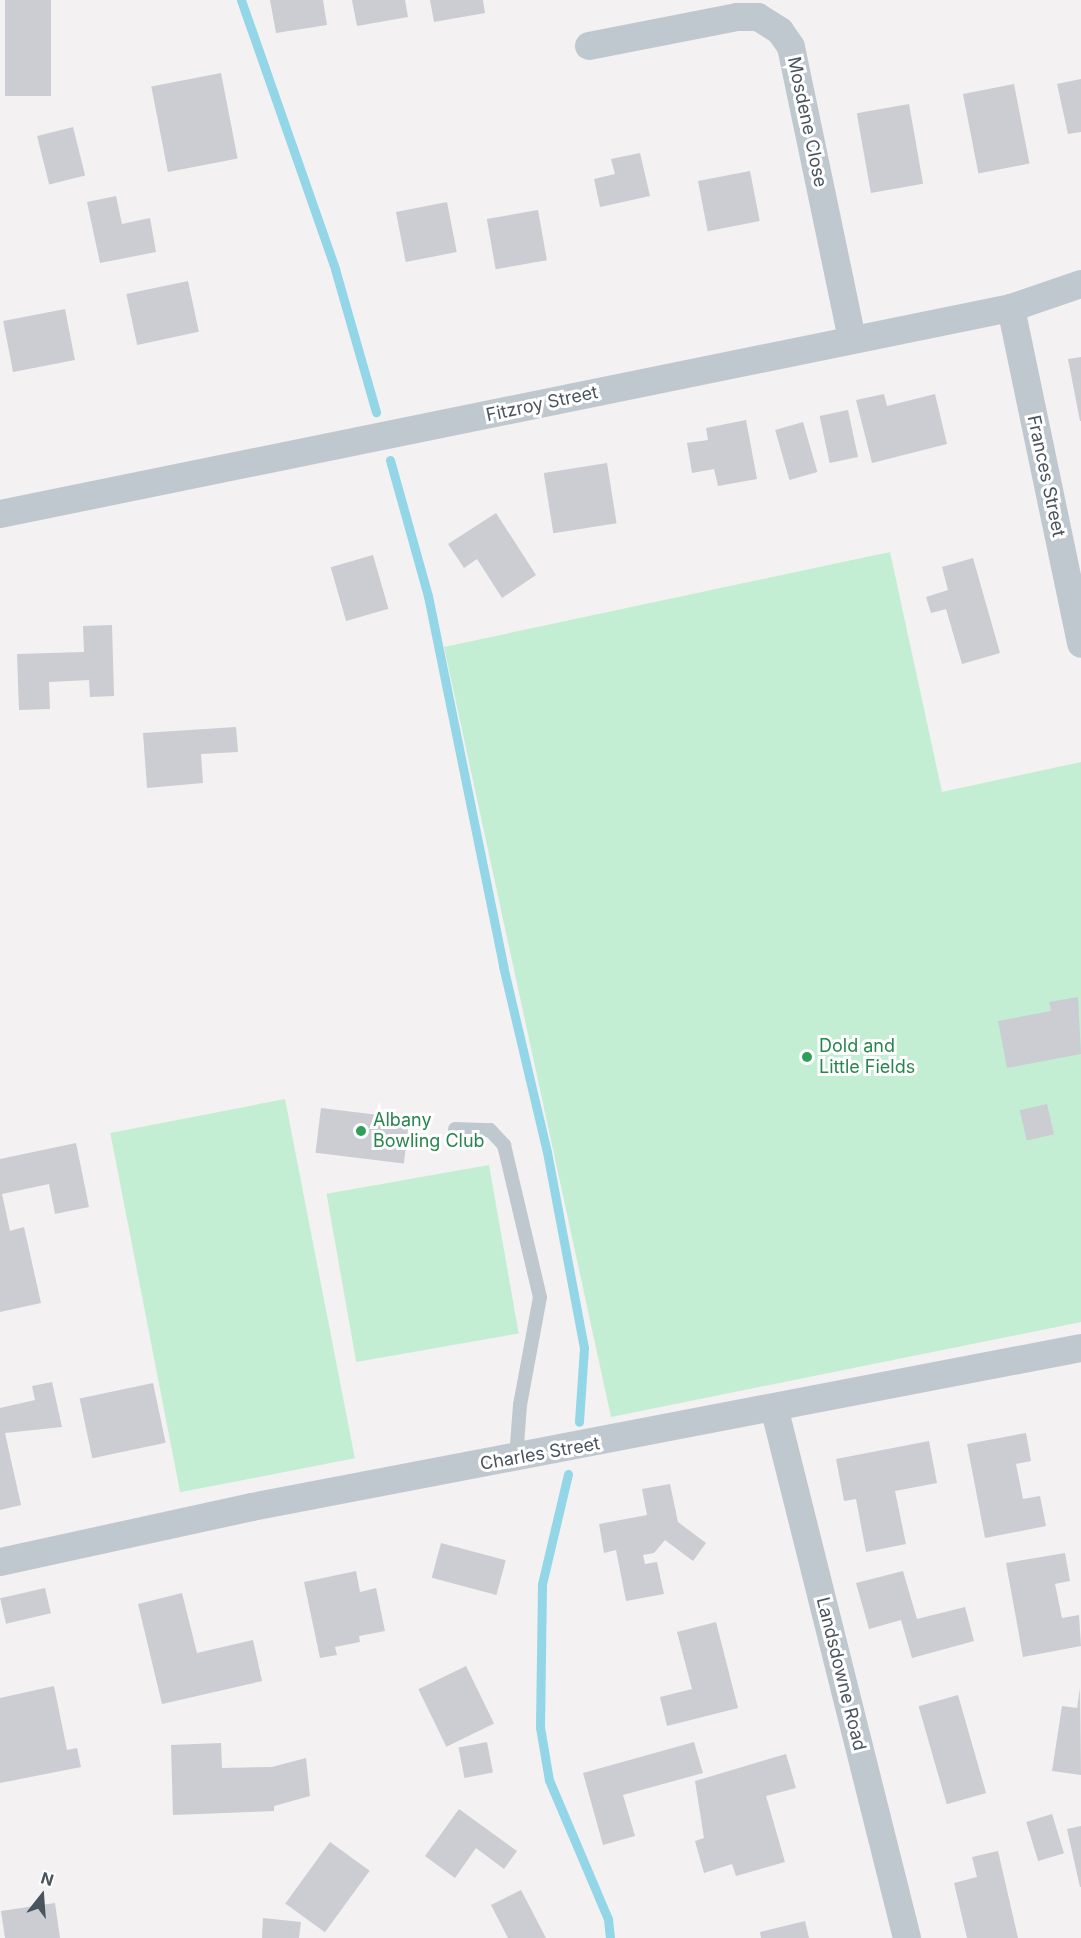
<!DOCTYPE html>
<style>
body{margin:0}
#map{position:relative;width:1081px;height:1938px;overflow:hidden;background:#f3f1f1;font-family:Inter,sans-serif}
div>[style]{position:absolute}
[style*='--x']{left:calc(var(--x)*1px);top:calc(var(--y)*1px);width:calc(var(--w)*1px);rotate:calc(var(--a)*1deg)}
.green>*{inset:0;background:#c3eed3;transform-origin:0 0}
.stream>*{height:9px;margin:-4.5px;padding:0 4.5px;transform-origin:4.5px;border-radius:4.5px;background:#92d6e8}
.building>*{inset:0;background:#cbcdd3;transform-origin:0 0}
.service>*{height:14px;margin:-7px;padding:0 7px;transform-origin:7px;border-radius:7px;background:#c0c8cf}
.minor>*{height:28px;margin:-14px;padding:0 14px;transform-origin:14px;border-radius:14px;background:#c0c8cf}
.dots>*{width:16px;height:16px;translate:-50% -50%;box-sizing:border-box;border:3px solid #fff;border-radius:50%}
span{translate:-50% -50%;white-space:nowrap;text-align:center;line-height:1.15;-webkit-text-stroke:6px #fff;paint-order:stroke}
.street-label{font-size:18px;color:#4a545e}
.leisure-label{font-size:18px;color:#27864d}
.left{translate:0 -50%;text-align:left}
.north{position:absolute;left:12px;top:1866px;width:60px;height:60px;-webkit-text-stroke:4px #fff;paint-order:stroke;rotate:17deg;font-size:16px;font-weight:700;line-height:24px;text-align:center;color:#4a545e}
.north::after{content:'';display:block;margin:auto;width:21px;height:27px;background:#4a545e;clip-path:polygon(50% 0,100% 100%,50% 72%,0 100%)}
</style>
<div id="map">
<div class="green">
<div style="clip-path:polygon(890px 552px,942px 792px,1081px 762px,1081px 1322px,611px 1417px,444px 647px)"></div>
<div style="left:285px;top:1099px;width:366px;height:178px;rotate:79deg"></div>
<div style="left:489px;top:1165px;width:171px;height:165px;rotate:80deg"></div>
</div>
<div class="stream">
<div style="--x:241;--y:0;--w:285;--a:70.7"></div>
<div style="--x:335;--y:269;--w:149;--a:74"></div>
<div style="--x:390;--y:460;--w:141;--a:74.4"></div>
<div style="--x:428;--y:596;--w:378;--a:78.5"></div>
<div style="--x:503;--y:966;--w:191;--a:76.7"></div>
<div style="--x:547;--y:1152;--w:199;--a:79.3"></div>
<div style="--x:584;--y:1348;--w:74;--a:93.9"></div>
<div style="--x:568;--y:1474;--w:113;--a:103.3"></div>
<div style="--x:542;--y:1584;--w:143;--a:90.8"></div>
<div style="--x:540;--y:1727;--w:54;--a:80.4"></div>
<div style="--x:549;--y:1780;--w:151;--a:67"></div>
<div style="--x:608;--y:1919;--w:19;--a:84"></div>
</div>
<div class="building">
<div style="left:5px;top:0;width:46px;height:96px"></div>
<div style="clip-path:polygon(270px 0,323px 0,327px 25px,276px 33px)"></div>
<div style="clip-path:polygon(352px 0,405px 0,408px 17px,357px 26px)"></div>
<div style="clip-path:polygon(430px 0,483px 0,485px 13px,434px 22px)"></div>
<div style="left:221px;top:73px;width:87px;height:71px;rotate:79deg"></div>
<div style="clip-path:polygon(1081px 79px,1081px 132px,1068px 134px,1057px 84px)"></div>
<div style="left:1014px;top:84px;width:81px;height:52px;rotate:79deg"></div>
<div style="left:909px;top:104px;width:81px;height:53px;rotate:80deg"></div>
<div style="left:73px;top:127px;width:50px;height:37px;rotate:76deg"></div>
<div style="clip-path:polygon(640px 153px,650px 196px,600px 207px,594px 179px,615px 174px,611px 159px)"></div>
<div style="left:750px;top:171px;width:51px;height:53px;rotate:79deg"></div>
<div style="clip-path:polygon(116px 196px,122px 224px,150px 218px,156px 252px,100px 263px,87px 202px)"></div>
<div style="left:447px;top:202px;width:51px;height:52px;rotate:79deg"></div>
<div style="left:538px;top:210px;width:51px;height:52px;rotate:80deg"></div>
<div style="left:188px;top:281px;width:52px;height:63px;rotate:78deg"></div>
<div style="left:65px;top:309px;width:52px;height:63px;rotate:79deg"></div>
<div style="clip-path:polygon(1081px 357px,1081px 421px,1080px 421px,1068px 359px)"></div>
<div style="clip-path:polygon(884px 394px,887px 406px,935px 394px,947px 444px,872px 463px,856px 400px)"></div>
<div style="left:848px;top:410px;width:48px;height:29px;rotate:78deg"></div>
<div style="clip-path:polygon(746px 420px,757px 479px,718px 486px,714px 469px,692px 473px,687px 443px,708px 440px,706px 428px)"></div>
<div style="left:803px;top:422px;width:52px;height:29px;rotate:74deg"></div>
<div style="left:607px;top:463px;width:61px;height:64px;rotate:81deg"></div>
<div style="clip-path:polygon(496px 513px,536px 575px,502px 598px,477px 559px,464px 568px,448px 544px)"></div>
<div style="left:373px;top:555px;width:56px;height:44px;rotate:74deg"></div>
<div style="clip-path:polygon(973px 558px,1000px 653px,962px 664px,946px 609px,931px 613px,926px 597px,948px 590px,942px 567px)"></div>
<div style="clip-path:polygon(112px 625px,114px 696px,90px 697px,89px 680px,49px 682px,50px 709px,19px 710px,17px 654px,84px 652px,83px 626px)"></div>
<div style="clip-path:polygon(236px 727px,238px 752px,201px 754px,203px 783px,147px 788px,143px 733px)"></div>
<div style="clip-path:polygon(1078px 997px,1081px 1054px,1007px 1068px,998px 1021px,1051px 1011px,1049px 1002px)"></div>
<div style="left:1047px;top:1104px;width:31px;height:28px;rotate:77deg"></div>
<div style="left:321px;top:1108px;width:89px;height:45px;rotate:7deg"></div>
<div style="clip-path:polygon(76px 1143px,89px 1207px,55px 1214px,49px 1184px,2px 1194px,10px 1231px,24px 1227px,41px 1303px,0 1312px,0 1159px)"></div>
<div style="clip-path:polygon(52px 1382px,62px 1427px,5px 1433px,21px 1505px,0 1510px,0 1408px,35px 1400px,32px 1386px)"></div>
<div style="left:153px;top:1383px;width:61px;height:75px;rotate:78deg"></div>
<div style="clip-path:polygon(1026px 1433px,1031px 1461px,1016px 1464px,1023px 1499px,1040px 1496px,1046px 1526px,985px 1538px,967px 1444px)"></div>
<div style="clip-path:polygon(929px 1441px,937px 1483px,895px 1491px,906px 1544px,866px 1552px,856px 1499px,844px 1501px,836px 1459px)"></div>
<div style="clip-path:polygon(670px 1484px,678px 1522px,706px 1543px,693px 1561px,665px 1540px,654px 1553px,643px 1555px,645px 1564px,657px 1562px,664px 1594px,626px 1601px,616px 1550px,604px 1553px,599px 1524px,647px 1515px,642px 1489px)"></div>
<div style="left:441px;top:1543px;width:67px;height:36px;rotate:15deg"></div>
<div style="clip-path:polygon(1065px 1553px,1070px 1581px,1055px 1584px,1062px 1618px,1079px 1615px,1081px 1646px,1023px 1657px,1006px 1563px)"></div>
<div style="clip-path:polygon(356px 1571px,360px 1592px,376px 1588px,385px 1631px,359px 1636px,360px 1642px,335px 1647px,337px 1655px,320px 1658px,304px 1582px)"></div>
<div style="clip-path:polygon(903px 1571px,917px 1619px,965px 1607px,974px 1641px,912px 1658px,901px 1620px,869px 1629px,856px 1583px)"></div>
<div style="left:45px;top:1588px;width:26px;height:46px;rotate:77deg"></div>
<div style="clip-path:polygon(182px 1593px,197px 1653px,253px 1640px,262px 1681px,162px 1704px,138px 1604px)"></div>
<div style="clip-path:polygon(716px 1622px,738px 1708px,667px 1726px,660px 1697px,692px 1689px,677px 1632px)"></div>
<div style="left:466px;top:1666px;width:64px;height:53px;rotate:64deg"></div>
<div style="clip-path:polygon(54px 1686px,67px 1750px,77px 1748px,81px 1767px,0 1783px,0 1698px)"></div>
<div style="clip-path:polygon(1080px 1688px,1081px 1775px,1052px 1771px,1062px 1706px,1077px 1708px)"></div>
<div style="left:958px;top:1695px;width:102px;height:41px;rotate:74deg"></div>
<div style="left:487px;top:1742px;width:31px;height:29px;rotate:79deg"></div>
<div style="clip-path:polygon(694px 1742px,703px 1773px,623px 1795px,635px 1836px,603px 1845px,583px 1773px)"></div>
<div style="clip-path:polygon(221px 1743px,222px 1768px,272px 1767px,306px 1758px,310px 1796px,274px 1806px,274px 1811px,173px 1815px,171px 1745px)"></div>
<div style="clip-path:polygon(786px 1754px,796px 1788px,766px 1796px,785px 1862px,736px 1876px,732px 1864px,704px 1873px,695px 1841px,704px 1838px,695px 1781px)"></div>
<div style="clip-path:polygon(459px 1809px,517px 1851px,504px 1869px,476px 1848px,455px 1878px,425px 1856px)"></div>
<div style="left:1052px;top:1814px;width:41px;height:27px;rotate:73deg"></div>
<div style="clip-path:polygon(1081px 1826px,1081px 1887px,1080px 1887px,1067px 1829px)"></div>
<div style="left:330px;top:1842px;width:49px;height:76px;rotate:36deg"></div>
<div style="clip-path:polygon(998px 1851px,1018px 1938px,967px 1938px,954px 1883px,977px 1877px,972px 1857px)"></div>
<div style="clip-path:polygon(521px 1890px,546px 1938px,508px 1938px,491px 1905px)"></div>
<div style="clip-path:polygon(55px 1903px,60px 1938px,5px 1938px,1px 1911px)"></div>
<div style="clip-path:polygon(263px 1918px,301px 1922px,299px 1938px,262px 1938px)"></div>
<div style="clip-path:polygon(805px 1921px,809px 1938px,761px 1938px,760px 1932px)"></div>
</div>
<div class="service">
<div style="--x:455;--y:1129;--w:35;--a:2"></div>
<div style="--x:490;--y:1130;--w:21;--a:47"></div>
<div style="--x:504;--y:1145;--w:156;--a:76.7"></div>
<div style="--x:540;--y:1297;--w:110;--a:100.5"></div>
<div style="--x:520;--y:1405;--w:53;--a:94.3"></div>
</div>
<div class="minor">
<div style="--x:589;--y:46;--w:151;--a:-11.1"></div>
<div style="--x:737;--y:17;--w:21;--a:0"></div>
<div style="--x:758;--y:17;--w:26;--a:32"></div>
<div style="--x:780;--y:31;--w:19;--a:55"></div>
<div style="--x:791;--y:47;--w:299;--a:78.2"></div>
<div style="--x:1011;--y:308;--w:343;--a:78.2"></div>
<div style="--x:0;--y:514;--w:1032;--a:-11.52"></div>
<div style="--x:1011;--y:308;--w:74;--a:-18.9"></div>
<div style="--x:775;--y:1411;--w:543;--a:75.94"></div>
<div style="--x:0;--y:1562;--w:258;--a:-12.3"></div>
<div style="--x:252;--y:1507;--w:844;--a:-10.86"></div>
</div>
<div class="dots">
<div style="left:807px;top:1057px;background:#2e9e5b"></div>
<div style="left:361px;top:1131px;background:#2e9e5b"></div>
</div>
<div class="street-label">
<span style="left:807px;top:122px;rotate:78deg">Mosdene Close</span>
<span style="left:542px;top:404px;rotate:-12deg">Fitzroy Street</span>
<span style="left:1046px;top:476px;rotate:78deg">Frances Street</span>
<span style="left:540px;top:1454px;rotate:-10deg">Charles Street</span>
<span style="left:841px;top:1674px;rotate:76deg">Landsdowne Road</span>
</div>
<div class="leisure-label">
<span class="left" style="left:819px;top:1057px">Dold and<br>Little Fields</span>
<span class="left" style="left:373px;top:1131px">Albany<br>Bowling Club</span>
</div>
<div class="north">N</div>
</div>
